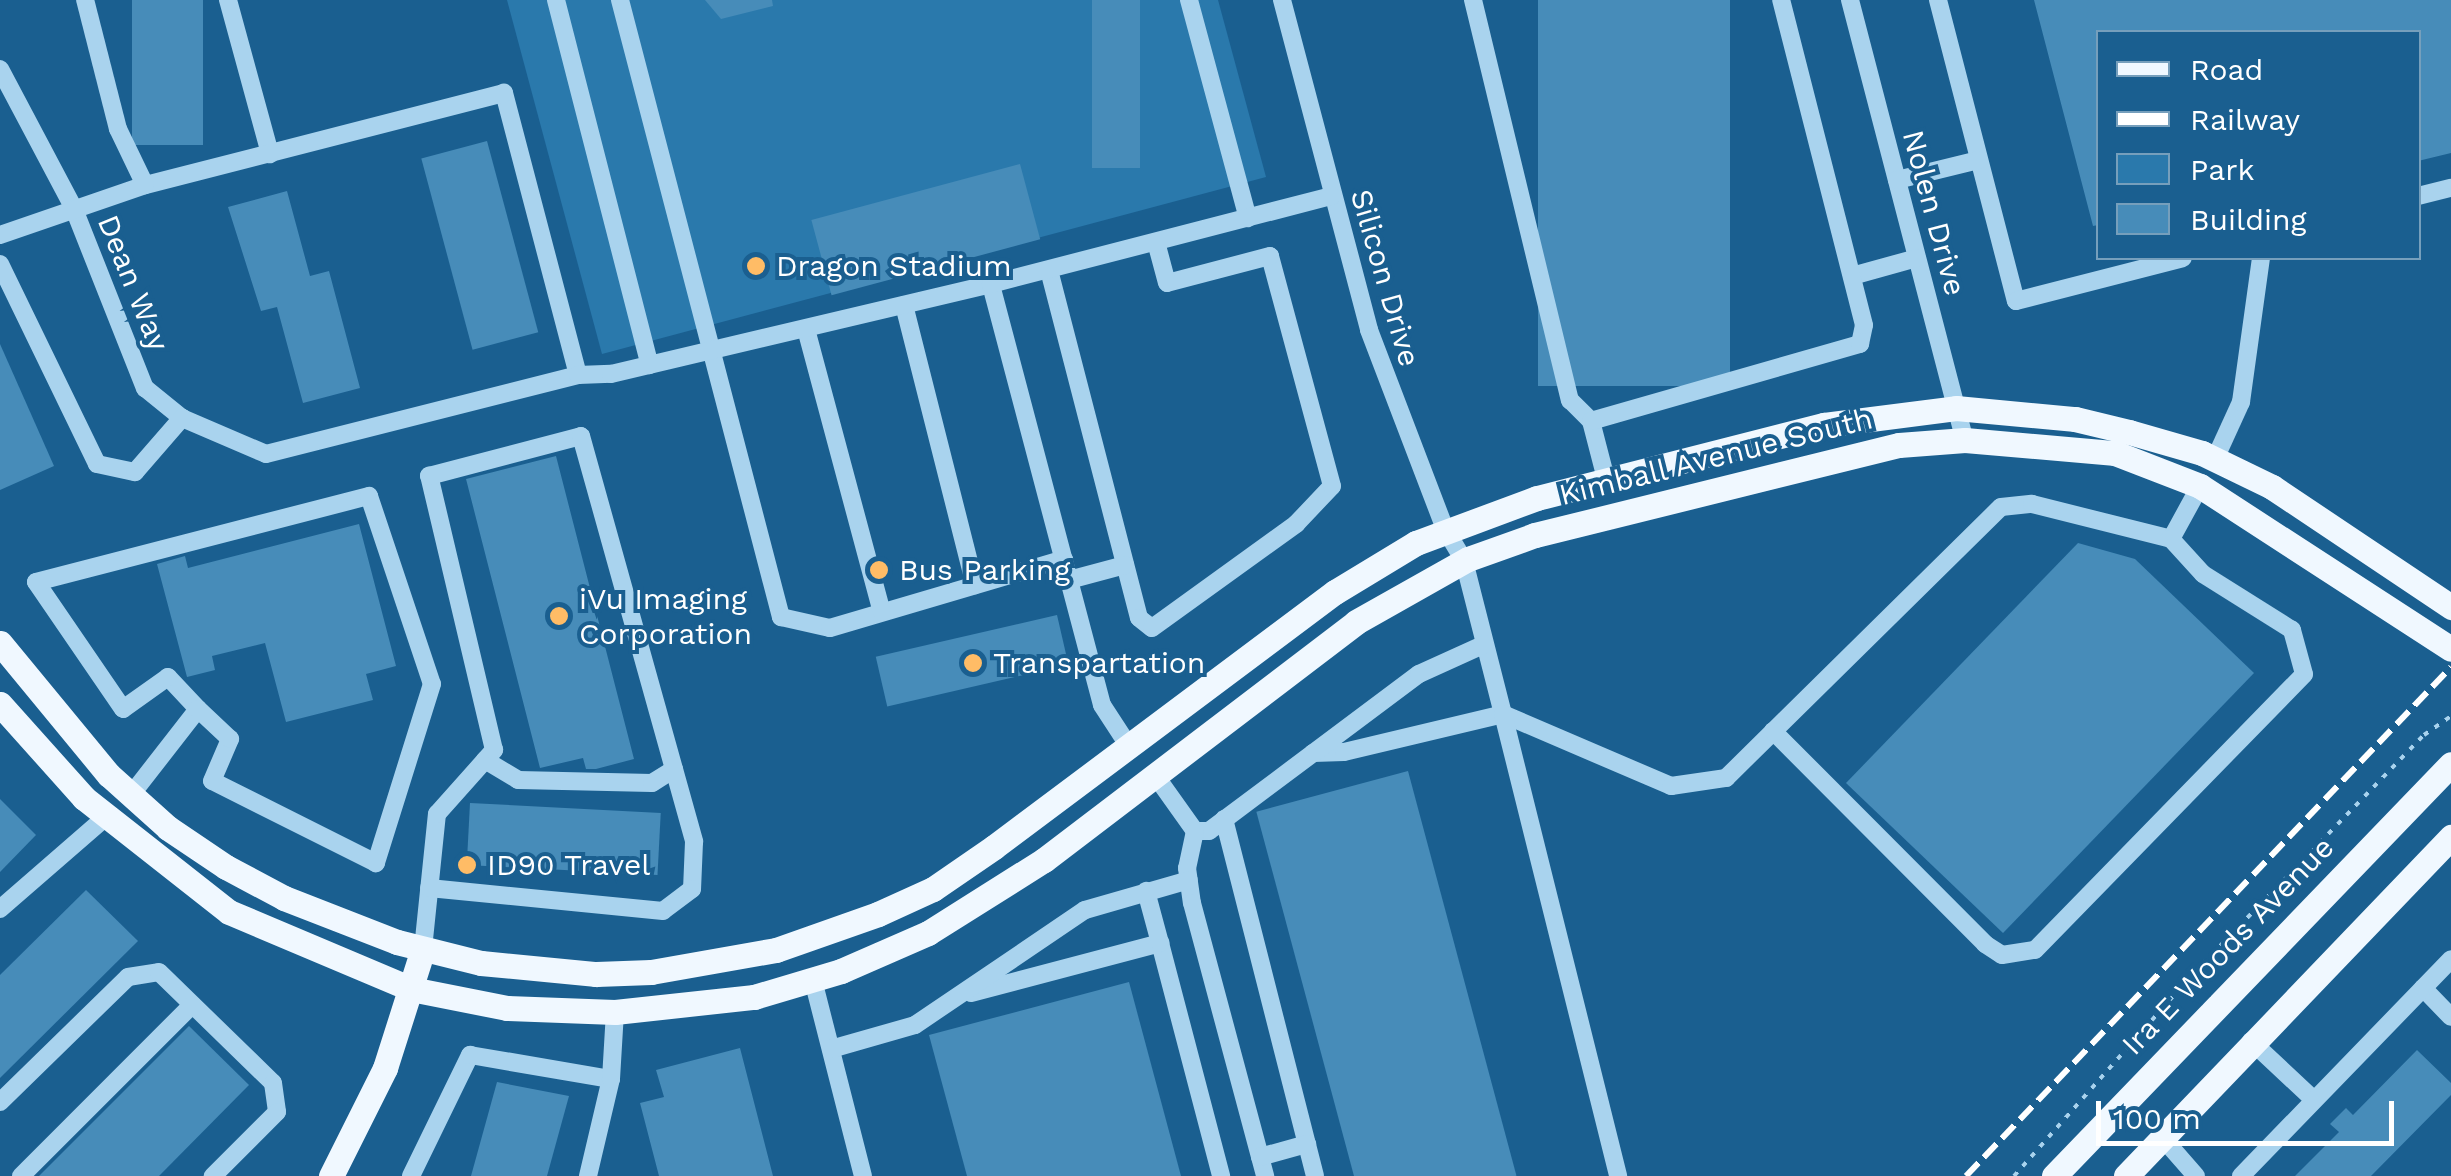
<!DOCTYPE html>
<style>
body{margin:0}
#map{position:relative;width:2451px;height:1176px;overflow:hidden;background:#1a5f90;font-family:"Work Sans",sans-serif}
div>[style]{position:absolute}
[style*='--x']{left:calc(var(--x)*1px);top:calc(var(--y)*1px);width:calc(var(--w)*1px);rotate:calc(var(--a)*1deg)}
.green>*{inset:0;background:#2a79ac}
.building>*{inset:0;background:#478cb9;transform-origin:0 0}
.path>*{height:4px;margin-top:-2px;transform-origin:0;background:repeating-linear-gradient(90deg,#a9d3ee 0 5px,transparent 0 13px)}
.minor>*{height:18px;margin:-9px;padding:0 9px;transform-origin:9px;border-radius:9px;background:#a9d3ee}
.major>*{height:25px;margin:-12.5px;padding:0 12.5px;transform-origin:12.5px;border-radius:12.5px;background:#f0f8ff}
.rail>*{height:6px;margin-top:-3px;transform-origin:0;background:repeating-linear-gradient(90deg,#fff 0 18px,transparent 0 26px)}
.dots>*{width:28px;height:28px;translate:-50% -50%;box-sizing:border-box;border:5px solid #1a5f90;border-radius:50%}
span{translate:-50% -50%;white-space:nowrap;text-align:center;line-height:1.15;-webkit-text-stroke:8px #1a5f90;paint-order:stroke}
.street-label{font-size:30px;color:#fff}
.poi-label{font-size:30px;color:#fff}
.left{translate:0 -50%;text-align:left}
.legend{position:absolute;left:2096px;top:30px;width:325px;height:230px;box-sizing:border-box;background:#1a5f90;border:2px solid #769fbc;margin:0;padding:12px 18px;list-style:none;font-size:30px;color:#fff}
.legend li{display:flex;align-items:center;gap:20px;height:50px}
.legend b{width:50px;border:2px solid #769fbc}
.scale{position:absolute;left:2096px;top:1101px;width:298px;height:45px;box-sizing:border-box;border:5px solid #fff;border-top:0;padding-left:12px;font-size:30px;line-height:35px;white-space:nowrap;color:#fff;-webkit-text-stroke:8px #1a5f90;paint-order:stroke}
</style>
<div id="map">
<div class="green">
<div style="clip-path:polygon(507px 0,1218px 0,1266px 177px,602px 354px)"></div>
</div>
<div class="building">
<div style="left:132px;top:0;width:71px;height:145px"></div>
<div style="clip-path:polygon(705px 0,772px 0,773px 6px,721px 19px)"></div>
<div style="left:1092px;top:0;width:48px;height:168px"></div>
<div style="left:1538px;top:0;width:192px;height:386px"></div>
<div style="clip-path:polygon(2034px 0,2451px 0,2451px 153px,2418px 161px,2418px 32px,2098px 32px,2098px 225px,2093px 226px)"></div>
<div style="left:487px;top:141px;width:198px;height:68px;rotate:75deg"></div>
<div style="left:1020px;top:164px;width:78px;height:216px;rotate:75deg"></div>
<div style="clip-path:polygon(287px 191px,310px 276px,329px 271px,360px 388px,303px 403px,277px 307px,261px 311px,228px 207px)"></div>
<div style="clip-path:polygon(0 344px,54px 466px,0 490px)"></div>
<div style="clip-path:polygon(556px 456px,634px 759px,596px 769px,586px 769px,583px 758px,540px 768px,466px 479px)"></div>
<div style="clip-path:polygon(359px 524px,396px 666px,366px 674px,373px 700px,286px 722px,265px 643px,212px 656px,215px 670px,187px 677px,157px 564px,185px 556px,188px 568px)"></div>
<div style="clip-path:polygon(2078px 543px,2135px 559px,2254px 673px,2003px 933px,1846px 783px)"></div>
<div style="left:1057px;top:615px;width:51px;height:186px;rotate:77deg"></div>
<div style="left:1408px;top:771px;width:419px;height:157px;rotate:75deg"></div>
<div style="clip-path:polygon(0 799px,36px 835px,0 872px)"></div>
<div style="left:470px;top:803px;width:191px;height:62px;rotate:3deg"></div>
<div style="clip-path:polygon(86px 890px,138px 941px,0 1078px,0 975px)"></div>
<div style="clip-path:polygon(1129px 982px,1181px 1176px,967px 1176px,929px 1035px)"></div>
<div style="clip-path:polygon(189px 1026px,249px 1085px,159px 1176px,39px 1176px)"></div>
<div style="clip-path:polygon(740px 1048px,773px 1176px,659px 1176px,640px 1103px,664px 1097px,656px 1070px)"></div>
<div style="clip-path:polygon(2417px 1050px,2451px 1083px,2451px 1095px,2371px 1176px,2295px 1176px,2339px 1132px,2330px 1124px,2346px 1108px,2353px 1115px)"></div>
<div style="clip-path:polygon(497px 1082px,569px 1096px,547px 1176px,471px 1176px)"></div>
</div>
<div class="path">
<div style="--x:2014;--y:1176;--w:270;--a:-48.5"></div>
<div style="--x:2193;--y:974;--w:332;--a:-46"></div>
<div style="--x:2424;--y:735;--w:33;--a:-35"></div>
</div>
<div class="minor">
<div style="--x:228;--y:0;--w:160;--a:74.7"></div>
<div style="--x:556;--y:0;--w:377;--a:75.6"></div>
<div style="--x:620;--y:0;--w:638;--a:75.38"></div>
<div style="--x:781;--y:617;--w:50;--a:12.7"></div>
<div style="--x:830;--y:628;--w:244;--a:-16.4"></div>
<div style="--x:1189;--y:0;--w:226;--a:74.9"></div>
<div style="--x:1282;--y:0;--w:341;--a:75.2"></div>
<div style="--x:1369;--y:330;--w:213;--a:69.1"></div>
<div style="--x:1445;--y:529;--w:37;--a:59"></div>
<div style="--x:1464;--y:561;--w:158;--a:75.7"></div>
<div style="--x:1503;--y:714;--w:183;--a:23.2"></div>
<div style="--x:1671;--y:786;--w:56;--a:-8.3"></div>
<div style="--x:1726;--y:778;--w:386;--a:-44.6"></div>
<div style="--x:2001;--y:507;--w:31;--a:-6"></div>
<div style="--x:2032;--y:504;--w:143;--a:14.1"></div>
<div style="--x:2171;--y:539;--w:60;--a:-61.3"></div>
<div style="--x:1473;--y:0;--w:412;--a:76.4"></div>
<div style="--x:1570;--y:400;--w:30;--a:45"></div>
<div style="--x:1591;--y:421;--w:60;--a:75.5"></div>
<div style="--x:1850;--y:0;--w:455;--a:75.4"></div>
<div style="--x:1938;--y:0;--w:311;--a:75.5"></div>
<div style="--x:2016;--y:301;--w:172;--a:-14.4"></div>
<div style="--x:0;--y:69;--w:158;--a:62.1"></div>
<div style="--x:74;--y:209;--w:193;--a:68.4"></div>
<div style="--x:145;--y:388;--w:48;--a:39"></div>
<div style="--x:182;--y:418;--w:91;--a:23.2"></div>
<div style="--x:266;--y:454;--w:322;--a:-14.2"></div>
<div style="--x:578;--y:375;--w:292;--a:-104.7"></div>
<div style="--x:504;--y:93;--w:371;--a:165.6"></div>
<div style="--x:1897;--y:180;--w:84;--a:-13.7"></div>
<div style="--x:2418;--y:196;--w:34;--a:-14"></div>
<div style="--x:0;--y:235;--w:153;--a:-19"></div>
<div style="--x:145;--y:185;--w:62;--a:-115.7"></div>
<div style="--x:118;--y:129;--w:133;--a:-104.3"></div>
<div style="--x:0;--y:264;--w:222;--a:64.1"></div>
<div style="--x:97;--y:464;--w:39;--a:12"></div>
<div style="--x:135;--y:472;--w:72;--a:-49"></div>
<div style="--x:1049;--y:270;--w:359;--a:75.5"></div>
<div style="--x:1139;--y:618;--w:16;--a:38"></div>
<div style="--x:1152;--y:628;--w:178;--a:-35.8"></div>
<div style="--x:1296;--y:524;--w:52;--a:-46.5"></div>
<div style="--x:1332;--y:486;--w:238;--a:-105.1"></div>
<div style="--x:1270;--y:256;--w:106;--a:165.3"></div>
<div style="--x:1167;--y:283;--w:42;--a:-105"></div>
<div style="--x:1852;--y:276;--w:67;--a:-15.5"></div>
<div style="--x:904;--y:305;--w:289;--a:75.8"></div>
<div style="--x:806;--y:329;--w:293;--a:75"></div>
<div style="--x:578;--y:375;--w:33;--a:-2"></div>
<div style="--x:611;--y:374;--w:391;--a:-13.3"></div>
<div style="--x:1591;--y:421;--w:280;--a:-16"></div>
<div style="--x:1860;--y:344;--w:19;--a:-78"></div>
<div style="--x:1864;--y:325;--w:335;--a:-104.3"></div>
<div style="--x:2215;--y:459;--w:63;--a:-65.5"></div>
<div style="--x:2241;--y:402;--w:145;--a:-82.1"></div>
<div style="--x:1069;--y:580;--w:58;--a:-15"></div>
<div style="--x:1773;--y:731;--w:301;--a:45.1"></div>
<div style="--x:1985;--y:944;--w:20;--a:33"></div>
<div style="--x:2002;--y:955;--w:33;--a:-9"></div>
<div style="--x:2035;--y:950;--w:385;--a:-45.7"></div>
<div style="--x:2304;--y:674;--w:46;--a:-105.3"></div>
<div style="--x:2292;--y:630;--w:105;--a:-147.8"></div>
<div style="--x:2203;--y:574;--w:47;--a:-132.4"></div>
<div style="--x:1130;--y:748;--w:51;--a:-123.1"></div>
<div style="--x:1102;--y:705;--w:435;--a:-104.8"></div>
<div style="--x:991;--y:284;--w:352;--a:-14.5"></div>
<div style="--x:1313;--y:753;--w:31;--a:-2"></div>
<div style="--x:1344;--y:752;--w:163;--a:-13.4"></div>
<div style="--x:1503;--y:714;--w:476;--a:76"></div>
<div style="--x:485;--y:760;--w:39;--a:31"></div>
<div style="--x:518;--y:780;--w:134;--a:1.3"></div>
<div style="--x:652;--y:783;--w:26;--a:-32"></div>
<div style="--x:1155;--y:775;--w:69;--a:54.5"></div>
<div style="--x:1195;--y:831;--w:14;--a:0"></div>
<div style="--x:1209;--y:831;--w:262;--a:-36.8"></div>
<div style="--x:1419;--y:674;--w:72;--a:-24.4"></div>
<div style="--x:131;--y:795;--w:109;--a:-52.1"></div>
<div style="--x:198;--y:709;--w:44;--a:-133.2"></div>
<div style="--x:168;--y:677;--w:55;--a:144.6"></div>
<div style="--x:123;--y:709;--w:154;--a:-124.4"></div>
<div style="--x:36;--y:582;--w:344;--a:-14.5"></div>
<div style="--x:369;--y:496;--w:198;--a:71.5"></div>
<div style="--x:432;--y:684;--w:188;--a:107.4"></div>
<div style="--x:376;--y:863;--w:183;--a:-153.4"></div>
<div style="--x:212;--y:781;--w:46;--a:-66.8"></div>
<div style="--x:230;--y:739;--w:44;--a:-136.8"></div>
<div style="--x:1224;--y:819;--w:368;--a:75.7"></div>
<div style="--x:1195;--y:831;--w:38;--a:102"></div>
<div style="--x:1187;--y:868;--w:35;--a:82"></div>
<div style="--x:1192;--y:903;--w:283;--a:75"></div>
<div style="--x:0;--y:909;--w:140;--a:-41"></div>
<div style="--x:1160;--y:943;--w:241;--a:75.3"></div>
<div style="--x:423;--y:949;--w:136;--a:-84.1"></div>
<div style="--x:437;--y:814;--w:86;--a:-48.3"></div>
<div style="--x:494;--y:750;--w:282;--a:-103.3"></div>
<div style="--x:429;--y:476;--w:157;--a:-14.7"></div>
<div style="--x:581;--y:436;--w:421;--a:74.4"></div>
<div style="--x:694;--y:842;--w:47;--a:92.4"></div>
<div style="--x:692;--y:889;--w:36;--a:143"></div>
<div style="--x:663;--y:911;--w:235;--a:-174.4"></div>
<div style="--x:813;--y:980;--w:202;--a:75.7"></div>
<div style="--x:2423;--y:988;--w:40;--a:46"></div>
<div style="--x:971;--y:993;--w:196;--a:-14.8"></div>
<div style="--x:1160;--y:943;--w:54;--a:-105.1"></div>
<div style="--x:2251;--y:1041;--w:86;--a:43.1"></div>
<div style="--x:831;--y:1049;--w:87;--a:-15.9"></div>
<div style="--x:915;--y:1025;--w:205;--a:-34.1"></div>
<div style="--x:1085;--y:910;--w:108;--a:-16.1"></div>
<div style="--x:0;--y:1102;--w:179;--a:-44.3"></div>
<div style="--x:128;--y:977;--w:31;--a:-9"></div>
<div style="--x:159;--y:972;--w:159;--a:44.2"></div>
<div style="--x:273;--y:1083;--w:29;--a:82"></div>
<div style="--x:277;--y:1112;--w:91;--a:135"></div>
<div style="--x:2161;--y:1136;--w:53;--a:48.8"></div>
<div style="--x:1260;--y:1157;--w:49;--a:-15.5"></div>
<div style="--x:21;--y:1176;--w:242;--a:-45"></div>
<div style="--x:411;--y:1176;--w:135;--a:-64"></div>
<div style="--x:470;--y:1055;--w:143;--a:9.7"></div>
<div style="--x:588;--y:1176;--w:100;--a:-76.7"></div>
<div style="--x:611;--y:1079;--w:67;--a:-86.6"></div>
<div style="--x:2241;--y:1176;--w:302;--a:-45.9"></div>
</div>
<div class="major">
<div style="--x:0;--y:643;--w:171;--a:50.5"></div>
<div style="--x:109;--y:775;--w:79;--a:41.9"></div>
<div style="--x:168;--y:828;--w:70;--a:33.9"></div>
<div style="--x:226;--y:867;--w:66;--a:28.1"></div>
<div style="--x:284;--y:898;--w:121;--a:21.3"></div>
<div style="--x:397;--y:942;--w:87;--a:14"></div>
<div style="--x:481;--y:963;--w:116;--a:5.5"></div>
<div style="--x:596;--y:974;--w:55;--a:-2.1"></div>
<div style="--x:651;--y:972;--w:127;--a:-10"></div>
<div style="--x:776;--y:950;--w:108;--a:-19.4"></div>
<div style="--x:878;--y:914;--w:60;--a:-24.4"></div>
<div style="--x:933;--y:889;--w:74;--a:-34.5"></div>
<div style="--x:994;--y:847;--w:426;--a:-36.8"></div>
<div style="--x:1335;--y:592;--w:95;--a:-31.2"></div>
<div style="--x:1416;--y:543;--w:129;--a:-20.4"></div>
<div style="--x:1537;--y:498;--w:296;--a:-14.3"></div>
<div style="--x:1824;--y:425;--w:133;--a:-7.3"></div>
<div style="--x:1956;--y:408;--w:120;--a:5.3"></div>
<div style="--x:2075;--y:419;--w:56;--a:13.5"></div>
<div style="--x:2129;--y:432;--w:76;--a:16"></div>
<div style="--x:2202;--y:453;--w:78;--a:25.9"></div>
<div style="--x:2272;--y:487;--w:216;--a:33.8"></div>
<div style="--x:0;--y:704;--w:126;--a:48.2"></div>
<div style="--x:84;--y:798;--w:184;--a:38.2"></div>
<div style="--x:229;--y:912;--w:198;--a:22.9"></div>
<div style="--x:411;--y:989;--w:98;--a:11.2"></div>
<div style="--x:507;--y:1008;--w:108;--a:2.1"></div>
<div style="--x:615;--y:1012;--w:140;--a:-6.2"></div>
<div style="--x:754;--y:997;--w:91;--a:-16.6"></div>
<div style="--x:841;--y:971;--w:95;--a:-23.6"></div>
<div style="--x:928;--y:933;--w:137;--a:-32.2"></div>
<div style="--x:1044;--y:860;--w:392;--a:-37.3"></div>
<div style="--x:1356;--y:622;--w:129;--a:-29.4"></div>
<div style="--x:1468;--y:559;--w:71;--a:-19.7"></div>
<div style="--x:1535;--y:535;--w:375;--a:-13.9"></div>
<div style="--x:1899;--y:445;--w:66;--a:-4.3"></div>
<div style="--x:1965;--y:440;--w:151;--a:5"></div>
<div style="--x:2115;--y:453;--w:91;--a:21.2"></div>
<div style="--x:2200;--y:486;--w:299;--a:33"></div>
<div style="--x:331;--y:1176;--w:121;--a:-63.4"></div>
<div style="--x:385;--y:1068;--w:125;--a:-72.3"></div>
<div style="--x:2054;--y:1176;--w:572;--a:-46.06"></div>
<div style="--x:2126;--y:1176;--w:470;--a:-46.2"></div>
</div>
<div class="rail">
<div style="--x:1966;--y:1176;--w:703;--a:-46.38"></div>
</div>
<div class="dots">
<div style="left:756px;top:266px;background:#ffbc66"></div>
<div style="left:879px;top:570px;background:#ffbc66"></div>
<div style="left:559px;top:616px;background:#ffbc66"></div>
<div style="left:973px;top:663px;background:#ffbc66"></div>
<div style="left:467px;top:865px;background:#ffbc66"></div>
</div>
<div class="street-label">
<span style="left:1934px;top:213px;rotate:75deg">Nolen Drive</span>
<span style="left:1385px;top:278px;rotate:74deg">Silicon Drive</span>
<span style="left:133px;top:283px;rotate:68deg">Dean Way</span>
<span style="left:1716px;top:457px;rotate:-14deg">Kimball Avenue South</span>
<span style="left:2228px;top:946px;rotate:-46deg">Ira E Woods Avenue</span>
</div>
<div class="poi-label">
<span class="left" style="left:776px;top:266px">Dragon Stadium</span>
<span class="left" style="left:899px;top:570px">Bus Parking</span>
<span class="left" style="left:579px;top:616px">iVu Imaging<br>Corporation</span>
<span class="left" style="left:993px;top:663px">Transpartation</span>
<span class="left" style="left:487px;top:865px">ID90 Travel</span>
</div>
<ul class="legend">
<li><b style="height:12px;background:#f0f8ff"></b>Road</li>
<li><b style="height:12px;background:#fff"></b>Railway</li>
<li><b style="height:28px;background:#2a79ac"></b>Park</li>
<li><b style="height:28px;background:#478cb9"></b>Building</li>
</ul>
<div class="scale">100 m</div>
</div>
